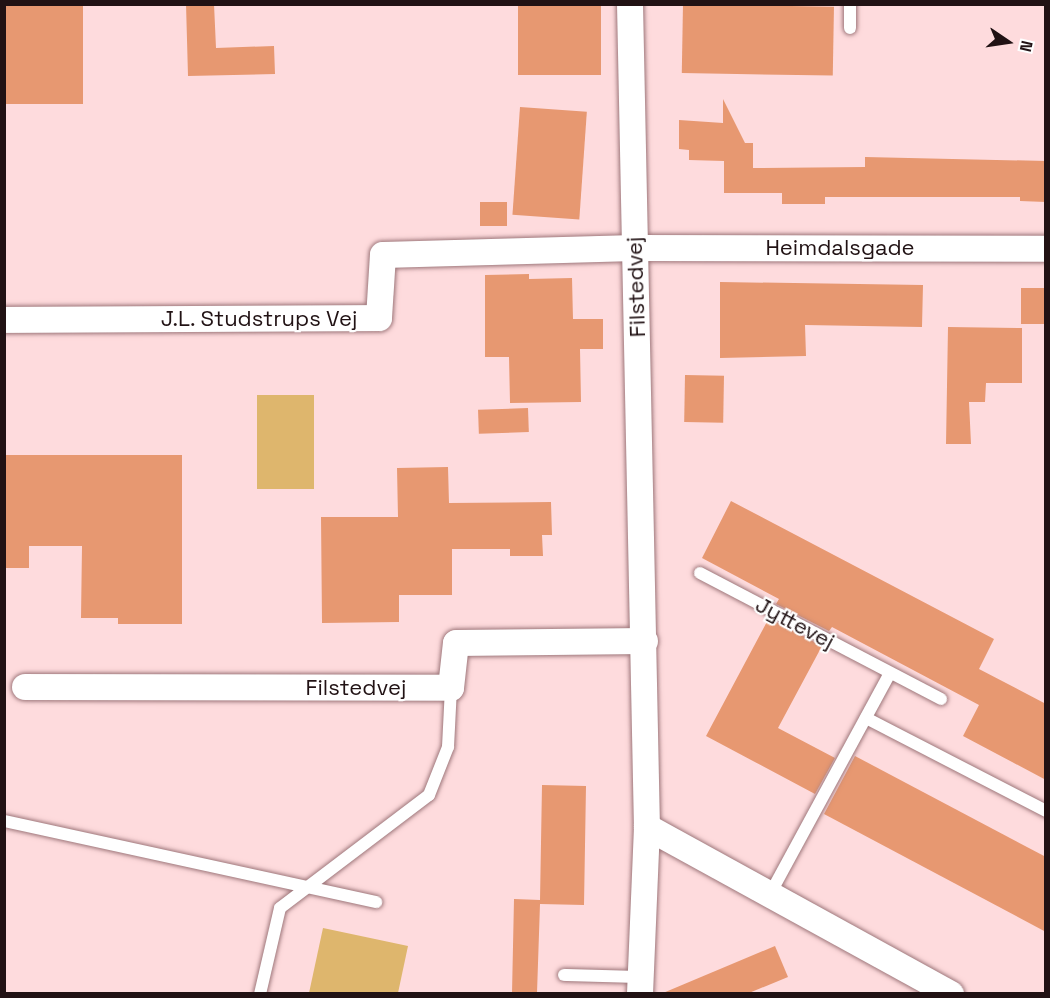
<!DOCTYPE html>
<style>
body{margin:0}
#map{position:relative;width:1050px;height:998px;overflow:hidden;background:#fedbdd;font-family:"Space Grotesk",sans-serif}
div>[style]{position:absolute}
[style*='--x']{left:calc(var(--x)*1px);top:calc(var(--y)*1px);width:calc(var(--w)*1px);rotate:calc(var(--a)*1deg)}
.green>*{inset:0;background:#deb66d;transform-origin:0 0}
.building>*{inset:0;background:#e79871;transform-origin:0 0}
.roads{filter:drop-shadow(0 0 2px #9e777b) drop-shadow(0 0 2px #9e777b)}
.service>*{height:12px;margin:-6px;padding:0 6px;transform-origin:6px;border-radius:6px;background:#fff}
.minor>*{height:26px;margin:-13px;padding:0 13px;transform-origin:13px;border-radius:13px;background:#fff}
span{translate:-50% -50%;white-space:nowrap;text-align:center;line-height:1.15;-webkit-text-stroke:4.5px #fff;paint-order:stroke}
.street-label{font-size:22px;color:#211214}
.frame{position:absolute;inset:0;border:6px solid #211214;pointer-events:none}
.north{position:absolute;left:978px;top:12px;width:60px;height:60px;-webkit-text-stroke:4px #fff;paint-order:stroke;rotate:103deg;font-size:16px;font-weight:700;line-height:24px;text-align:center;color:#211214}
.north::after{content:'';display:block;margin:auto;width:21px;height:27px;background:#211214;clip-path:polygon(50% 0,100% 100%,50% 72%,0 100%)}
</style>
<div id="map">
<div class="green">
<div style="left:257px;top:395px;width:57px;height:94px"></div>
<div style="clip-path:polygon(323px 928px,408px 946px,398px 993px,309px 993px)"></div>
</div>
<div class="building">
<div style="left:4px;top:4px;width:79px;height:100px"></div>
<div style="clip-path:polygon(186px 4px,214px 4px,216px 48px,274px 46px,275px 74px,188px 76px)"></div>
<div style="left:518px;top:4px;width:83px;height:71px"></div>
<div style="left:683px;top:4px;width:151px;height:69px;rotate:1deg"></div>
<div style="clip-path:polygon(723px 99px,745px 143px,753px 143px,753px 168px,865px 167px,865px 157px,1046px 161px,1046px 202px,1020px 201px,1020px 197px,825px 197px,825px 204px,782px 204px,782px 193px,724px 193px,724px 161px,689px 160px,689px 150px,679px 149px,679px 120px,723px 123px)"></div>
<div style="left:520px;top:107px;width:67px;height:108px;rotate:4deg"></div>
<div style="left:480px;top:202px;width:27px;height:24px"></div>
<div style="clip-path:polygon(529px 274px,529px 279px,572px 278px,573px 319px,603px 319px,603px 349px,580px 349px,581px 402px,510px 403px,509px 357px,485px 357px,485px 275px)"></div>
<div style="clip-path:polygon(720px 282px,923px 285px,922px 327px,805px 325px,806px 356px,720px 358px)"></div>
<div style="left:1021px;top:288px;width:25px;height:36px"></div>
<div style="clip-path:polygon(948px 327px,1022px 328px,1022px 383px,986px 383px,985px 402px,969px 402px,971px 444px,946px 444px)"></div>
<div style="left:685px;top:375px;width:39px;height:47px;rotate:1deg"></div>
<div style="left:528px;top:408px;width:24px;height:50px;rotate:88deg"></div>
<div style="clip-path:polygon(4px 455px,182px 455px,182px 624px,118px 624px,118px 618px,81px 618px,82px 546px,29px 546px,29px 568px,4px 568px)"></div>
<div style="clip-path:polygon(448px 467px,449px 503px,551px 502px,552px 535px,542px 535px,543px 556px,510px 556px,510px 549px,452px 549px,452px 595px,399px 595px,399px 622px,322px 623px,321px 517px,398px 517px,397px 468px)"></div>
<div style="clip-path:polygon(731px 501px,994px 639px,979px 669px,1046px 704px,1046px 780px,963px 736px,979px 705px,832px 627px,829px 631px,776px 604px,779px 599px,702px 558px)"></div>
<div style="clip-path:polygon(769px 618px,822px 646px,778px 728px,835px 758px,815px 794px,706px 736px)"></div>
<div style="clip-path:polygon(855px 756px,1046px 857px,1046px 932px,824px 814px)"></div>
<div style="clip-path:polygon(542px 785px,586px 786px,584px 905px,540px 904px,537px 993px,512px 993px,514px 899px,540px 900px)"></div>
<div style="clip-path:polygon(775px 946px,788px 977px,749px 993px,663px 993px)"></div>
</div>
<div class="roads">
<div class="service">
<div style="--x:850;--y:28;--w:24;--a:-90"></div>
<div style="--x:700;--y:573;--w:272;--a:27.6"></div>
<div style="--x:866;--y:718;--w:203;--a:27.3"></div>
<div style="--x:4;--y:821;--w:381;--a:12.3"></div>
<div style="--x:770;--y:894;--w:251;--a:-61.5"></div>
<div style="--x:564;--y:975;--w:77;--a:1.5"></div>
<div style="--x:260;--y:994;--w:88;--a:-76.9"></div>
<div style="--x:280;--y:908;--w:187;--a:-37.2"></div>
<div style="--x:429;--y:795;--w:52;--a:-68.4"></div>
<div style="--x:448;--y:747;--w:59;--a:-87.1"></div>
</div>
<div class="minor">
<div style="--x:630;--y:4;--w:823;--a:88.82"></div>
<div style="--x:647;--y:827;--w:167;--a:92.4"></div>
<div style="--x:4;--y:320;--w:375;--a:-0.3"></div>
<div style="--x:379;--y:318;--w:63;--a:-86.4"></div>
<div style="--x:383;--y:255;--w:252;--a:-1.6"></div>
<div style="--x:635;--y:248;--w:411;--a:0.1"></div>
<div style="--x:25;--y:687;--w:426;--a:0.1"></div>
<div style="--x:451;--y:688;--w:45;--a:-83.7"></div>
<div style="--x:456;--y:643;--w:189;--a:-0.6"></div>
<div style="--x:647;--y:827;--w:347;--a:28.8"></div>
</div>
</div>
<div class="street-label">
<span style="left:840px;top:248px">Heimdalsgade</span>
<span style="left:636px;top:287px;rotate:-92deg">Filstedvej</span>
<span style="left:259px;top:319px">J.L. Studstrups Vej</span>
<span style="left:795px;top:623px;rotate:28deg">Jyttevej</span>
<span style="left:356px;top:688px">Filstedvej</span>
</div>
<div class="frame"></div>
<div class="north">N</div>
</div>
